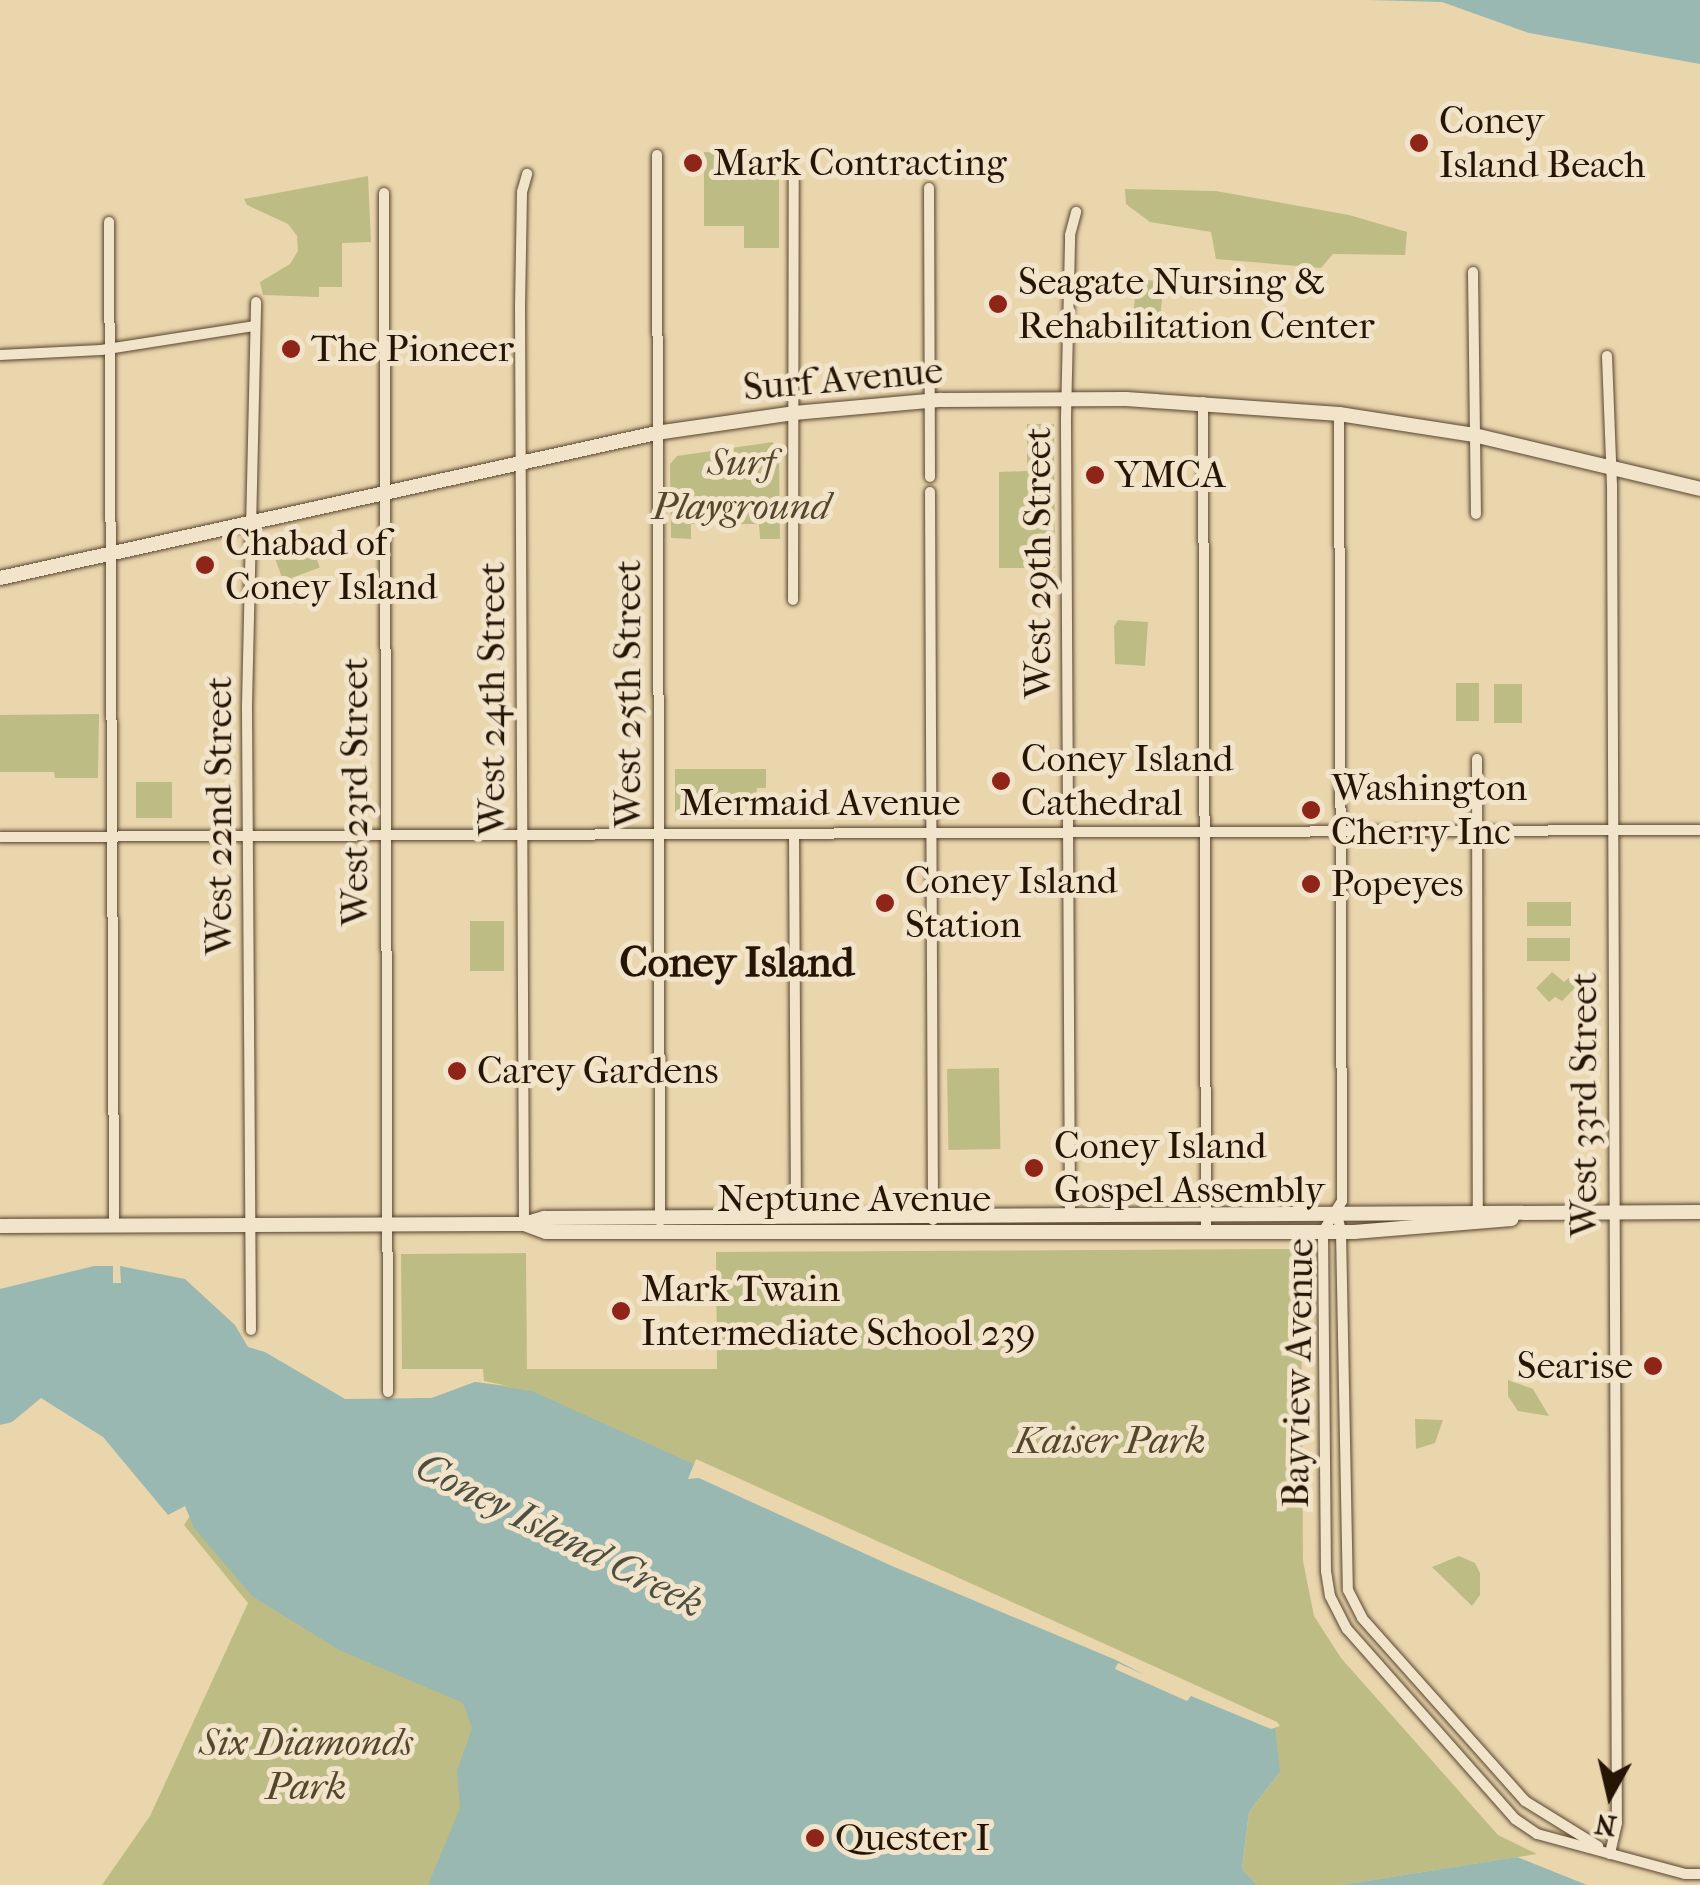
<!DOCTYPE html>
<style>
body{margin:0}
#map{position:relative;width:1700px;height:1885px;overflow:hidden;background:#ead6ad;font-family:"IM FELL French Canon",serif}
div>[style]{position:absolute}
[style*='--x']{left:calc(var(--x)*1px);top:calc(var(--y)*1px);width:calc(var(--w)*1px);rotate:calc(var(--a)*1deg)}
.green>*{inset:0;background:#bebc85;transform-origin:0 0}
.water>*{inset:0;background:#99b8b1}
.pier>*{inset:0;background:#ead6ad}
.roads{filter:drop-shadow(0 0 2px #57452f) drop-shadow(0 0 2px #57452f)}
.street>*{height:10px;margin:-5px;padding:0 5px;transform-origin:5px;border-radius:5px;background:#f1e4ca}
.secondary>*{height:14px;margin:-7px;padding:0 7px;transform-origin:7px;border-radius:7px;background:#f1e4ca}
.dots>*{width:28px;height:28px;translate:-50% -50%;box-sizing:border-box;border:5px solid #f1e4ca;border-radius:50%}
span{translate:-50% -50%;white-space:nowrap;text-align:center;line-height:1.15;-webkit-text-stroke:10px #f1e4ca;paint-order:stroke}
.poi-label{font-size:38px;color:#261505}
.left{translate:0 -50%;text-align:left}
.right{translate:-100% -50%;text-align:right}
.street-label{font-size:38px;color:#261505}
.park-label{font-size:38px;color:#54472b;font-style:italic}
.water-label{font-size:40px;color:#4e4e41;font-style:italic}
.quarter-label{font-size:42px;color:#261505;font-weight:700}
.north{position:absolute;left:1560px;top:1745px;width:100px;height:100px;-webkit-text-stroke:8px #f1e4ca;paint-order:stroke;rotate:188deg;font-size:28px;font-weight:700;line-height:40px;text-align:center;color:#261505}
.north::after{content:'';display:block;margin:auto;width:35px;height:45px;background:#261505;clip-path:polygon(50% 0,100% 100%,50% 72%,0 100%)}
</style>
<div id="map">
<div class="green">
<div style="clip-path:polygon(704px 152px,779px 155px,779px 248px,744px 248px,744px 226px,704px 226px)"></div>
<div style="clip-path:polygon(368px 176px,371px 242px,342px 243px,342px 287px,319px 287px,319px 297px,263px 295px,260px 282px,290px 264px,298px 251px,297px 236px,288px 224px,247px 205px,244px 199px)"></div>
<div style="clip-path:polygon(1125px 189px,1216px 191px,1349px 215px,1407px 232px,1405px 255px,1333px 254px,1321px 268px,1216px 259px,1211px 232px,1150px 222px,1126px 204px)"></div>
<div style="left:1137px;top:279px;width:27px;height:46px;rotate:6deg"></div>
<div style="clip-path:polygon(1027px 424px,1054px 424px,1055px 568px,999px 568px,999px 472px,1027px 471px)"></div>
<div style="clip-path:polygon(772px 442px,779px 448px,780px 539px,760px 539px,759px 524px,691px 524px,691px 539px,671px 538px,670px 464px,677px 456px)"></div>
<div style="left:312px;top:546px;width:23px;height:39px;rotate:70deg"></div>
<div style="clip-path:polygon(1118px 620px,1148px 622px,1145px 666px,1115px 664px,1114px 626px)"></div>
<div style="left:1456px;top:683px;width:23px;height:38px"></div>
<div style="left:1494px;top:684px;width:28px;height:39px"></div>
<div style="clip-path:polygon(99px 714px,98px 778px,55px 778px,54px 772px,0 772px,0 715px)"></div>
<div style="clip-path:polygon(675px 769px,766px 769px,766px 788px,757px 788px,756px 797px,747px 797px,747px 807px,727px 807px,726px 812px,675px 813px)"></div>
<div style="left:136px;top:782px;width:36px;height:36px"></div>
<div style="left:1571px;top:902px;width:24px;height:44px;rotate:90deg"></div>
<div style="left:470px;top:921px;width:34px;height:50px"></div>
<div style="left:1527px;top:938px;width:43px;height:23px"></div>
<div style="clip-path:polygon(1552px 972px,1564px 982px,1570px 977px,1578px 985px,1562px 1001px,1555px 997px,1549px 1002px,1536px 988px)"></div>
<div style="left:999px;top:1068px;width:81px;height:52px;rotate:89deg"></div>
<div style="clip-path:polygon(1290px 1249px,1299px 1254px,1301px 1261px,1303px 1561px,1314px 1616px,1341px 1658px,1498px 1835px,1537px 1854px,1341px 1885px,1257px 1885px,1242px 1869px,1249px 1812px,1280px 1772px,413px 1398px,432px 1398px,475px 1382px,508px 1386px,484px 1381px,483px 1369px,402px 1369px,401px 1254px,526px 1253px,527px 1369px,717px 1369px,716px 1252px)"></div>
<div style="clip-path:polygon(1508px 1380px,1533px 1389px,1549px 1416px,1518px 1411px,1508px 1396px)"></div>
<div style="clip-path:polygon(1415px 1419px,1443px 1420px,1435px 1443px,1416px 1449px)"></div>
<div style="clip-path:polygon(191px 1514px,480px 1671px,591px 1885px,102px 1885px,150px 1816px,248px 1603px,184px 1525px)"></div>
<div style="clip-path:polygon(1459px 1556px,1475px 1563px,1480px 1573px,1480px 1595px,1472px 1606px,1432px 1567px)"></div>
</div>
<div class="water">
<div style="clip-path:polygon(1368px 0,1700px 0,1700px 64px,1529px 33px,1442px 2px)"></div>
<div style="clip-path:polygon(94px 1266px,113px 1266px,113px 1283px,121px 1283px,120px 1266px,185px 1279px,235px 1325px,248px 1347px,265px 1352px,345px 1399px,432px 1398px,475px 1382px,532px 1391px,1275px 1727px,1280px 1772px,1249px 1812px,1242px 1869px,1257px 1885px,428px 1885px,460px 1808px,457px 1771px,472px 1728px,463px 1703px,339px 1650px,252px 1596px,194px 1528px,185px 1506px,168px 1515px,103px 1437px,41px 1398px,12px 1422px,0 1425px,0 1289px)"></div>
<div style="clip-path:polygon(1517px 1857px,1587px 1885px,1341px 1885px)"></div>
</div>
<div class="pier">
<div style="clip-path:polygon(696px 1459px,1277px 1722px,1280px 1726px,1271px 1729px,1191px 1696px,1187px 1701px,1115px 1669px,1118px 1663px,1145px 1675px,1116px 1660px,892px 1566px,699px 1478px,688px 1479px)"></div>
</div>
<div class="roads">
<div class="street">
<div style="--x:657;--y:155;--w:1066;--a:89.84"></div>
<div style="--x:929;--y:188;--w:289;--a:89.8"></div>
<div style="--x:384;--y:193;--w:1199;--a:89.81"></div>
<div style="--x:109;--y:222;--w:1004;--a:89.71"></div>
<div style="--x:1473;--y:272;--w:242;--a:89.3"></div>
<div style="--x:0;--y:355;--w:101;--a:-2.8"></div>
<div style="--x:101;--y:350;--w:156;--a:-8.9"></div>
<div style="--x:1607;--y:356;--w:129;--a:87.8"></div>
<div style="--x:1612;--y:485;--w:1338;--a:89.79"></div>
<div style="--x:1617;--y:1823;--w:32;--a:103"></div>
<div style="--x:1203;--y:402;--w:828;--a:89.79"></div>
<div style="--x:1339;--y:414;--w:787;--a:89.78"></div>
<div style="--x:1342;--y:1201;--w:36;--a:122"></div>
<div style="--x:1323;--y:1231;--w:340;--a:89.5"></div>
<div style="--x:1326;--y:1571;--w:25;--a:81"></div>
<div style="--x:1330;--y:1596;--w:37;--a:63"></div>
<div style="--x:1347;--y:1629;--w:254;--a:48.5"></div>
<div style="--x:1515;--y:1819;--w:27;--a:34"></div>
<div style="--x:1537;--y:1834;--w:153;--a:15.1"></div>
<div style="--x:1685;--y:1874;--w:15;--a:0"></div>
<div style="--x:930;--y:492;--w:728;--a:89.76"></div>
<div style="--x:793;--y:600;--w:420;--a:-89.9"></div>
<div style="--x:1477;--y:759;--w:458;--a:89.9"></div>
<div style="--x:794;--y:834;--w:383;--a:89.7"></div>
<div style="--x:0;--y:837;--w:1700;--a:-0.24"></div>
<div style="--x:1337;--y:1214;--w:18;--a:77"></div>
<div style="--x:1341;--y:1232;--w:358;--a:88.9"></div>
<div style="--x:1348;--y:1590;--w:31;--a:63"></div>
<div style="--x:1362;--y:1618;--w:245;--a:48.3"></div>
<div style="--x:1525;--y:1801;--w:86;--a:31.7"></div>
<div style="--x:1070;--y:1216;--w:798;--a:-90.29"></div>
<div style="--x:1066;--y:418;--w:183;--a:-88.7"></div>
<div style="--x:1070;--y:235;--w:24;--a:-75"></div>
<div style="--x:524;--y:1224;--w:917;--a:-90.25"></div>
<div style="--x:520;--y:307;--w:115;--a:-89"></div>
<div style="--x:522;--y:192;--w:19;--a:-74"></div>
<div style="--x:251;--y:1330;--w:625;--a:-90.37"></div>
<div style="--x:247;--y:705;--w:403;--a:-88.7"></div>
</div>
<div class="secondary">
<div style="--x:0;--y:578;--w:672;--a:-12.46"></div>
<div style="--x:656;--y:433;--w:139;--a:-8.2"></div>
<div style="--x:794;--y:413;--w:148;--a:-5.1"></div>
<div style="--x:941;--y:400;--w:185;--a:-0.3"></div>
<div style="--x:1126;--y:399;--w:214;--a:4"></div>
<div style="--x:1339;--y:414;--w:137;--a:8.8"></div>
<div style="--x:1474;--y:435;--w:232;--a:13.4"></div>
<div style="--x:524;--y:1224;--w:23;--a:20"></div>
<div style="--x:546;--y:1232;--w:808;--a:0"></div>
<div style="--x:1354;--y:1232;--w:158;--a:-4.7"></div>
<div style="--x:0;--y:1226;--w:524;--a:-0.22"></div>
<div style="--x:524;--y:1224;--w:21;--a:-17"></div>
<div style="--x:544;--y:1218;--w:1156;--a:-0.3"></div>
</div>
</div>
<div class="dots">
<div style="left:1419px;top:143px;background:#8f2418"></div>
<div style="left:693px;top:163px;background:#8f2418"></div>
<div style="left:998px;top:304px;background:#8f2418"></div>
<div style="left:291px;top:349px;background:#8f2418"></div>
<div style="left:1095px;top:475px;background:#8f2418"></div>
<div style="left:205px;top:565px;background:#8f2418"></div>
<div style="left:1001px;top:781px;background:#8f2418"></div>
<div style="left:1311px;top:810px;background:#8f2418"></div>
<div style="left:1311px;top:884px;background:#8f2418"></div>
<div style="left:885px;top:903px;background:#8f2418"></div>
<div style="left:457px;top:1071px;background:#8f2418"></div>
<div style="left:1034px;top:1168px;background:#8f2418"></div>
<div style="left:621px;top:1311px;background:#8f2418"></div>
<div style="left:1653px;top:1366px;background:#8f2418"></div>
<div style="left:815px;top:1838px;background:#8f2418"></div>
</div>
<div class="poi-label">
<span class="left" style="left:1439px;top:143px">Coney<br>Island Beach</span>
<span class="left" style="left:713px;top:163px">Mark Contracting</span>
<span class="left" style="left:1018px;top:304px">Seagate Nursing &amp;<br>Rehabilitation Center</span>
<span class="left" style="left:311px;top:349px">The Pioneer</span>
<span class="left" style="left:1115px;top:475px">YMCA</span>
<span class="left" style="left:225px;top:565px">Chabad of<br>Coney Island</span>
<span class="left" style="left:1021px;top:781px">Coney Island<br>Cathedral</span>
<span class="left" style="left:1331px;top:810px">Washington<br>Cherry Inc</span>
<span class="left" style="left:905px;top:903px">Coney Island<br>Station</span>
<span class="left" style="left:1331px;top:884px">Popeyes</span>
<span class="left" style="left:477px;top:1071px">Carey Gardens</span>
<span class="left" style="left:1054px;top:1168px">Coney Island<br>Gospel Assembly</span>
<span class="left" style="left:641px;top:1311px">Mark Twain<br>Intermediate School 239</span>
<span class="right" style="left:1633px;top:1366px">Searise</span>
<span class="left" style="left:835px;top:1838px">Quester I</span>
</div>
<div class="street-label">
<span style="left:843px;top:379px;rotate:-5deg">Surf Avenue</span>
<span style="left:1038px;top:563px;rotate:-90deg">West 29th Street</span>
<span style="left:628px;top:694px;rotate:-90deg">West 25th Street</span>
<span style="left:492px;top:699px;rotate:-90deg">West 24th Street</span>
<span style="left:355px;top:792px;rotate:-90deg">West 23rd Street</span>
<span style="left:820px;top:803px">Mermaid Avenue</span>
<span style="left:219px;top:816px;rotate:-90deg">West 22nd Street</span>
<span style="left:1584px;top:1105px;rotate:-90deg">West 33rd Street</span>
<span style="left:854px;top:1199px">Neptune Avenue</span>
<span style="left:1298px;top:1373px;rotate:-89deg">Bayview Avenue</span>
</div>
<div class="park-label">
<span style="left:741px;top:485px">Surf<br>Playground</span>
<span style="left:1110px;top:1441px">Kaiser Park</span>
<span style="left:306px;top:1765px">Six Diamonds<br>Park</span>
</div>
<div class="water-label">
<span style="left:560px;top:1535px;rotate:27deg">Coney Island Creek</span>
</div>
<div class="quarter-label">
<span style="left:737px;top:963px">Coney Island</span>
</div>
<div class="north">N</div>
</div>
